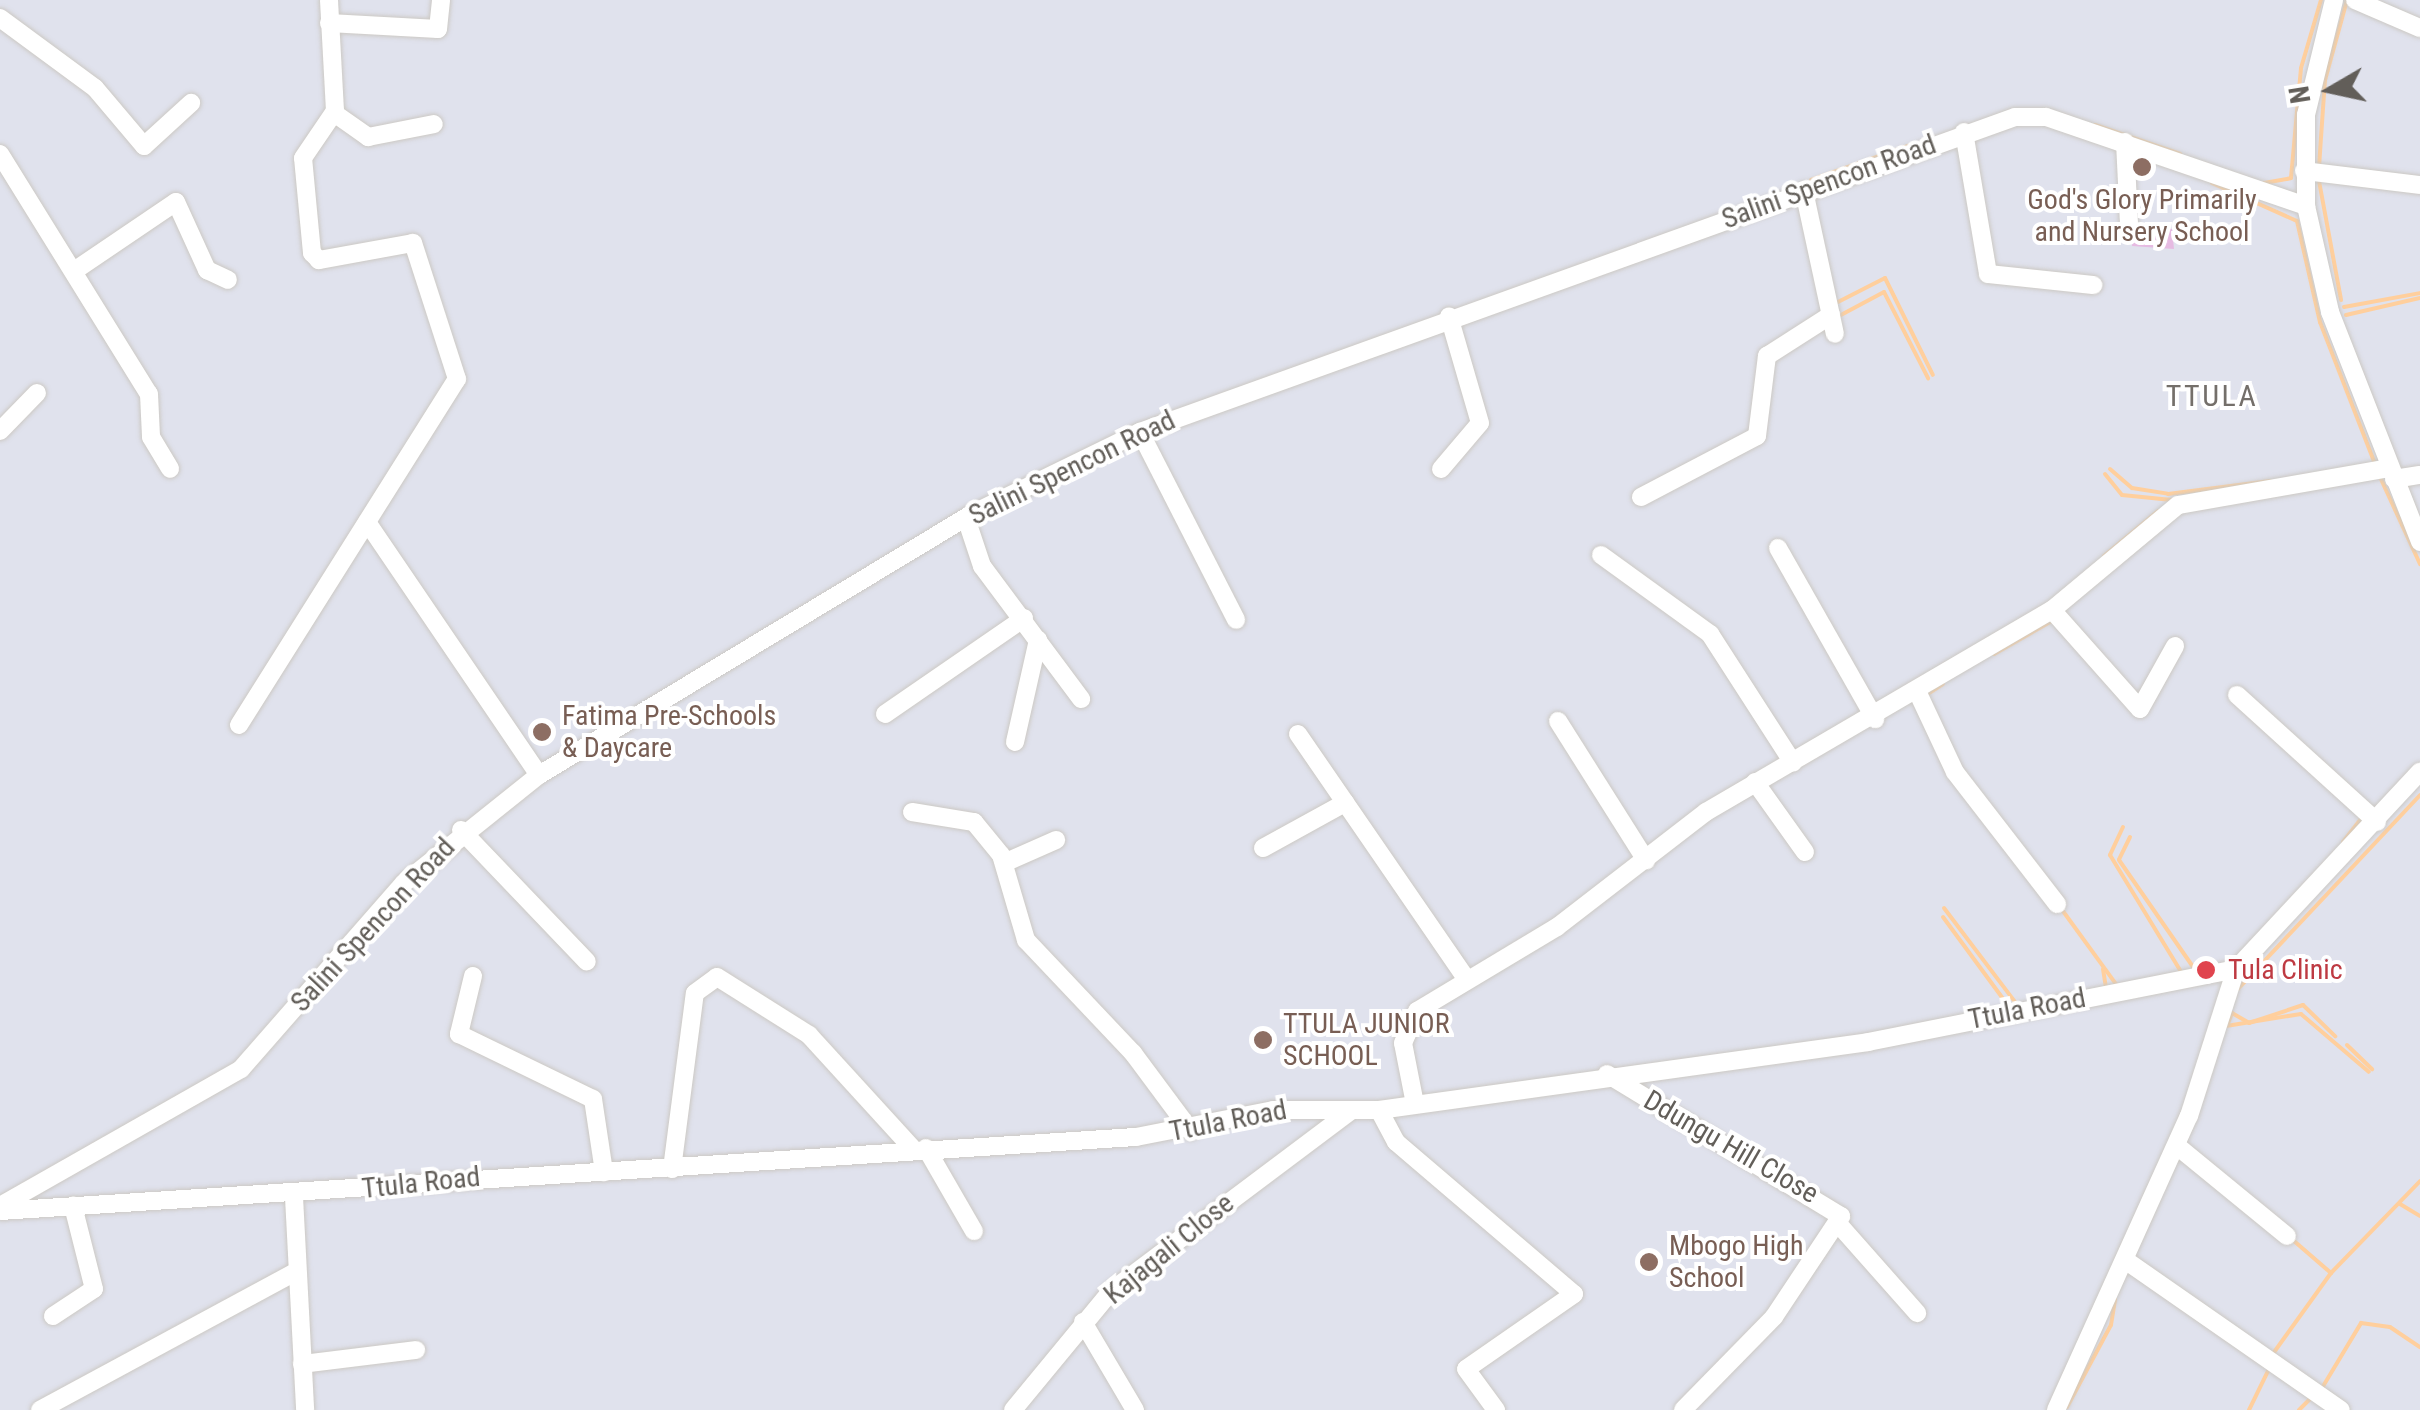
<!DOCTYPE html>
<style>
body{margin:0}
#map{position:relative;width:2420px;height:1410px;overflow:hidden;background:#e0e2ed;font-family:"Roboto Condensed",sans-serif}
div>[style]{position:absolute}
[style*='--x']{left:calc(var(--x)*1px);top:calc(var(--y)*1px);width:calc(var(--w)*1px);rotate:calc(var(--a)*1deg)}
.green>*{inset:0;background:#e6bbe2}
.stream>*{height:4px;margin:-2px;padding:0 2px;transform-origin:2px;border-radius:2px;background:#ffcf9d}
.roads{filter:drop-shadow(0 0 2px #ccc9c4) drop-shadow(0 0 2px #ccc9c4)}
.minor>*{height:18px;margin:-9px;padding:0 9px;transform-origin:9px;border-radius:9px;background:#fff}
.dots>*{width:28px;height:28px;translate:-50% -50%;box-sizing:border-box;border:5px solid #fff;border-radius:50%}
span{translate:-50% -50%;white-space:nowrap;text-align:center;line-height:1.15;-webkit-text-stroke:8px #fff;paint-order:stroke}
.street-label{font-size:28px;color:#625e59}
.education-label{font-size:28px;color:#785e54}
.left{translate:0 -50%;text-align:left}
.health-label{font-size:28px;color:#be3a42}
.neighbourhood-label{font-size:30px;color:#746f6a;letter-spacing:2.5px}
.north{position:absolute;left:2280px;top:40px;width:100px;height:100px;-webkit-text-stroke:8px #fff;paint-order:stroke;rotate:261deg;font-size:28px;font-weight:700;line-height:40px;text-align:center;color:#625e59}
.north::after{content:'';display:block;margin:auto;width:35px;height:45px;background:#625e59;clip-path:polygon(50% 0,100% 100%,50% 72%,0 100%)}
</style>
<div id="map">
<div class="green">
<div style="clip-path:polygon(2134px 224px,2172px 229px,2174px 249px,2132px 246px)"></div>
</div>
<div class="stream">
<div style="--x:2095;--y:125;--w:90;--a:18.8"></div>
<div style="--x:2319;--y:167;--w:87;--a:-86.1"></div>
<div style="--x:2325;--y:80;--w:83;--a:-74.6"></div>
<div style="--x:1811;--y:180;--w:109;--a:-19.3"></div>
<div style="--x:2319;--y:181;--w:121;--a:79.5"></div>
<div style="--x:2212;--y:183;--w:93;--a:24.1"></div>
<div style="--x:2297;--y:221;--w:104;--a:77.2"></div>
<div style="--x:2320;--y:322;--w:152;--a:68.8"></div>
<div style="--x:2264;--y:183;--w:27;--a:-10"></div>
<div style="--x:2291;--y:178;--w:110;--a:-84.8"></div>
<div style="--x:2301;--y:68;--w:71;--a:-73.6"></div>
<div style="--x:1836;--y:303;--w:55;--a:-27"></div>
<div style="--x:1885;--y:278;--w:108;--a:63.7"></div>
<div style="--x:2344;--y:307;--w:77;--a:-10.4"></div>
<div style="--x:2346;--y:315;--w:76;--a:-12.9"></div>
<div style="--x:1839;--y:316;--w:51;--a:-28.1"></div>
<div style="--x:1884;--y:292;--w:97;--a:62.9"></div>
<div style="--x:2110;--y:469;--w:29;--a:41"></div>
<div style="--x:2132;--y:488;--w:36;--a:9"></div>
<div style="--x:2168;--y:494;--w:103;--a:-7.3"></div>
<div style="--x:2105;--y:474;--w:27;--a:51"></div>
<div style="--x:2122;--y:495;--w:50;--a:5.7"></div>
<div style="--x:2380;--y:477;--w:96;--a:65.3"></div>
<div style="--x:2104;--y:556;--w:70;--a:-39.8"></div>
<div style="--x:1994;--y:654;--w:70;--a:-29.8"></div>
<div style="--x:1926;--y:695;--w:20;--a:-33"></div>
<div style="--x:2123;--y:827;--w:31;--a:115"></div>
<div style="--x:2110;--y:855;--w:137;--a:58.7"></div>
<div style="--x:2130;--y:837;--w:25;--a:116"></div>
<div style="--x:2119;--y:860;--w:135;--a:55.3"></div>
<div style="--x:2343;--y:842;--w:31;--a:-52"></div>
<div style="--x:2060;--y:907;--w:95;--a:54"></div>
<div style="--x:1944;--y:908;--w:123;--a:52.9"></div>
<div style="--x:1943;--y:917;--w:112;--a:53.7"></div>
<div style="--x:2103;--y:969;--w:19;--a:81"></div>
<div style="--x:2238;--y:989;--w:266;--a:-46.8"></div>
<div style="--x:2228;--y:1023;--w:11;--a:-68"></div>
<div style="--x:2232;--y:1013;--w:20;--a:30"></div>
<div style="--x:2249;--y:1023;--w:57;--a:-18.4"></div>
<div style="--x:2303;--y:1005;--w:45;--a:44.1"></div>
<div style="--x:2226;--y:1026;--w:76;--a:-9.1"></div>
<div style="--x:2301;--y:1014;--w:89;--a:40.5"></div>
<div style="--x:2347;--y:1045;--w:35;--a:44"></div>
<div style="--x:2400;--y:1204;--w:23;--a:31"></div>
<div style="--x:2294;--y:1241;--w:49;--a:40.9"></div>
<div style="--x:2272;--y:1355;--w:101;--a:-54.3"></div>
<div style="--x:2331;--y:1273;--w:128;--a:-45.9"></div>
<div style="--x:2322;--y:1388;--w:76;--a:-59"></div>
<div style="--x:2361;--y:1323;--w:29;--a:8"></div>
<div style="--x:2390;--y:1327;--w:36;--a:34"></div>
<div style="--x:2067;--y:1407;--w:93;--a:-61.8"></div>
<div style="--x:2111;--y:1325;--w:26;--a:-81"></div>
<div style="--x:2249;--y:1410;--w:46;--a:-64"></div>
<div style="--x:2299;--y:1410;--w:18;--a:-45"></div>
</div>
<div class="roads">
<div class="minor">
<div style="--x:2334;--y:0;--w:118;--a:103.7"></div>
<div style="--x:2306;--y:115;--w:91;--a:90"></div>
<div style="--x:2306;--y:206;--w:109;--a:77.2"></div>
<div style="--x:2330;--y:312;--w:247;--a:68.6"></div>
<div style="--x:2355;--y:0;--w:71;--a:23.3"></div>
<div style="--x:0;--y:18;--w:118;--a:36.4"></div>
<div style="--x:95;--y:88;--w:76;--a:49.8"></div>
<div style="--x:144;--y:146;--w:64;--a:-42.5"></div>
<div style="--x:329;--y:23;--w:109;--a:3.2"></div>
<div style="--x:438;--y:29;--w:29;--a:-84"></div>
<div style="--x:334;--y:113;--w:42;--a:35.2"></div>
<div style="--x:368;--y:137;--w:67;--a:-11.1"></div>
<div style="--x:1964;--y:132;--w:144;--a:80.4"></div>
<div style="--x:1988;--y:274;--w:106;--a:6"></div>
<div style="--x:2125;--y:142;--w:83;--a:87.2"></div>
<div style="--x:0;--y:154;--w:282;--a:58.2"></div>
<div style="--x:149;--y:394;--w:43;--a:87.3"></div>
<div style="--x:151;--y:437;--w:37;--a:59"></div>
<div style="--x:2304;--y:171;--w:117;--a:6.9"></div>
<div style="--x:1804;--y:191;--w:146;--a:77.8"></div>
<div style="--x:74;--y:271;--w:123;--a:-34.1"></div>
<div style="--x:176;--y:202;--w:75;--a:65.5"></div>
<div style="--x:207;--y:270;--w:23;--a:25"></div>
<div style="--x:0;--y:431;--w:53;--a:-45.8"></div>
<div style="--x:1140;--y:432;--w:211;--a:62.9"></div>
<div style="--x:1441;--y:469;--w:60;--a:-49.7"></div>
<div style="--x:1480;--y:423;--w:111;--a:-106.2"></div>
<div style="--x:2394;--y:479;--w:26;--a:-9"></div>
<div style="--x:1641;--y:497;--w:131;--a:-27.7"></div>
<div style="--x:1757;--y:436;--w:81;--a:-82.9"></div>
<div style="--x:1767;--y:356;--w:76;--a:-32.6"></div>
<div style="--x:966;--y:518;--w:51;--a:71.6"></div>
<div style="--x:982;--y:566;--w:166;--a:53.3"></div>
<div style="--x:367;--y:522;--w:306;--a:55.8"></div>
<div style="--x:1778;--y:548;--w:197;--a:60.4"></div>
<div style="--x:1601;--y:555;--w:135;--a:35.9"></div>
<div style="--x:1710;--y:634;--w:153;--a:57.2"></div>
<div style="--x:2052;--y:610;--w:132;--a:48.4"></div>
<div style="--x:2140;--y:709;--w:72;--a:-60.9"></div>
<div style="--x:1917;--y:691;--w:89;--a:64.9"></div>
<div style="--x:1955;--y:772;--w:167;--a:52.3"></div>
<div style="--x:2237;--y:695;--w:189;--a:42.2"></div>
<div style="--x:885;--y:714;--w:169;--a:-34.6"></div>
<div style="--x:1558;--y:721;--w:165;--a:57.7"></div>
<div style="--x:239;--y:725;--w:409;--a:-57.8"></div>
<div style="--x:457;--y:379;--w:143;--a:-107.9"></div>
<div style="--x:413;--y:243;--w:96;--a:169.7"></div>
<div style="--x:319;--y:260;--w:10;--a:-135"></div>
<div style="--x:312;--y:253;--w:95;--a:-95.4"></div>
<div style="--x:303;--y:158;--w:57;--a:-55.8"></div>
<div style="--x:335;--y:111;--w:111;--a:-93.1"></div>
<div style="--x:1298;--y:734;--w:296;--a:55.5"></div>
<div style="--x:1015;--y:742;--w:105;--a:-77.3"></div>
<div style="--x:1755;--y:782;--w:86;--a:54.5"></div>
<div style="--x:912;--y:812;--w:63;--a:9.2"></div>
<div style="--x:974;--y:822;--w:43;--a:50.7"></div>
<div style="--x:1001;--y:855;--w:89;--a:73.6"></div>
<div style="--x:1026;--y:940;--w:156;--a:46.6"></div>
<div style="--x:1133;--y:1053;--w:97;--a:53.4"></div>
<div style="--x:461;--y:830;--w:182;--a:46.3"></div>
<div style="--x:1263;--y:848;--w:94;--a:-28.8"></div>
<div style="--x:1004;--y:863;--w:57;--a:-23.9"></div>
<div style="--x:473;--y:976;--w:60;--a:103.6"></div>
<div style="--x:459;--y:1034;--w:149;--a:25.9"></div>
<div style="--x:593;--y:1099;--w:74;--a:81.4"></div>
<div style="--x:1607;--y:1074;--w:274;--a:31.3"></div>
<div style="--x:1841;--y:1216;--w:121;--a:123.6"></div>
<div style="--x:1774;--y:1317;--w:130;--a:134.4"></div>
<div style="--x:1415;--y:1104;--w:62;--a:-101.1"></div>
<div style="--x:1403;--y:1043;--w:35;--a:-66"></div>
<div style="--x:1417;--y:1011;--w:163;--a:-31"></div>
<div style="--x:1557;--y:927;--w:188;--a:-37.7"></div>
<div style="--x:1706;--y:812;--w:401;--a:-30.3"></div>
<div style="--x:2052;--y:610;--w:164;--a:-39.8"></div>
<div style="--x:2178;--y:505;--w:215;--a:-9.9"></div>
<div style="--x:1379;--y:1110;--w:36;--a:62"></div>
<div style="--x:1396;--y:1142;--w:234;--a:40.5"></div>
<div style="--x:1574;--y:1294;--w:131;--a:145.2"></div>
<div style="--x:1466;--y:1369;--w:51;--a:53.8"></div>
<div style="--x:2177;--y:1146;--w:142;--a:39.3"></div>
<div style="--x:926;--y:1148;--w:96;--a:60"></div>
<div style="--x:672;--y:1169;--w:177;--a:-82.6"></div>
<div style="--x:695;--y:993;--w:27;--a:-36"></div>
<div style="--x:717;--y:977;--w:109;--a:32.2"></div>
<div style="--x:809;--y:1035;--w:154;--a:47.6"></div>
<div style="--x:294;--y:1197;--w:213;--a:87"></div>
<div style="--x:0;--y:1206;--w:277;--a:-29.6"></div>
<div style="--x:241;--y:1069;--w:247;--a:-48.8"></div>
<div style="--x:404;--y:883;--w:173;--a:-38.7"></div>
<div style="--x:539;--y:775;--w:503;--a:-31.1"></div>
<div style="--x:970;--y:515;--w:189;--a:-26"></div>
<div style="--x:1140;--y:432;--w:930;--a:-19.8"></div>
<div style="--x:2015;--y:117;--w:31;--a:0"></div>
<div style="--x:2046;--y:117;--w:275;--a:18.9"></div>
<div style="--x:0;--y:1211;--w:1138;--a:-3.73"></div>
<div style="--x:1136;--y:1137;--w:140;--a:-11.1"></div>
<div style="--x:1273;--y:1110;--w:106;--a:0"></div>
<div style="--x:1379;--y:1110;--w:494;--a:-7.9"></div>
<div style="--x:1868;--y:1042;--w:375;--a:-11.2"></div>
<div style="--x:2236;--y:969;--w:270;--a:-47"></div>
<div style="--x:1841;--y:1227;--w:115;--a:48.5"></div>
<div style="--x:2128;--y:1262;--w:259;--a:34.8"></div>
<div style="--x:53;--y:1316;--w:49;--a:-33.4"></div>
<div style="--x:94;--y:1289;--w:86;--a:-104.2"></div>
<div style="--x:1083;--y:1322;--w:102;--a:59.4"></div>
<div style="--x:302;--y:1364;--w:115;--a:-7"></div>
<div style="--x:40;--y:1410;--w:292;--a:-28.4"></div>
<div style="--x:1013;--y:1410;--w:154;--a:-50.5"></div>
<div style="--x:1111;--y:1291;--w:298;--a:-36.9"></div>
<div style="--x:2056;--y:1410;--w:323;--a:-65.7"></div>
<div style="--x:2189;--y:1116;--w:154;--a:-72.3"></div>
</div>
</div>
<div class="dots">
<div style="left:2142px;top:167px;background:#8d6e63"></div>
<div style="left:542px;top:732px;background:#8d6e63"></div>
<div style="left:2206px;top:970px;background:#e0444e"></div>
<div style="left:1263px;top:1040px;background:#8d6e63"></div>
<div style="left:1649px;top:1262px;background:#8d6e63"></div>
</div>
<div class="street-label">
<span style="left:1829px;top:182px;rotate:-20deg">Salini Spencon Road</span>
<span style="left:1072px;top:468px;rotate:-26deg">Salini Spencon Road</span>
<span style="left:373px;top:925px;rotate:-47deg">Salini Spencon Road</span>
<span style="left:2027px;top:1009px;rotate:-11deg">Ttula Road</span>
<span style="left:1228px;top:1121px;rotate:-11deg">Ttula Road</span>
<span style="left:1731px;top:1147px;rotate:30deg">Ddungu Hill Close</span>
<span style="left:421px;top:1183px;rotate:-6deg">Ttula Road</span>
<span style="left:1169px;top:1249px;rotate:-39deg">Kajagali Close</span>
</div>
<div class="education-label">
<span style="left:2142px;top:216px">God's Glory Primarily<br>and Nursery School</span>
<span class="left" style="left:562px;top:732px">Fatima Pre-Schools<br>&amp; Daycare</span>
<span class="left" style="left:1283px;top:1040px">TTULA JUNIOR<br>SCHOOL</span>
<span class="left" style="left:1669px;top:1262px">Mbogo High<br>School</span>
</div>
<div class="health-label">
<span class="left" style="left:2228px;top:970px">Tula Clinic</span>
</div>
<div class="neighbourhood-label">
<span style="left:2212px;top:396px">TTULA</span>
</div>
<div class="north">N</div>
</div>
